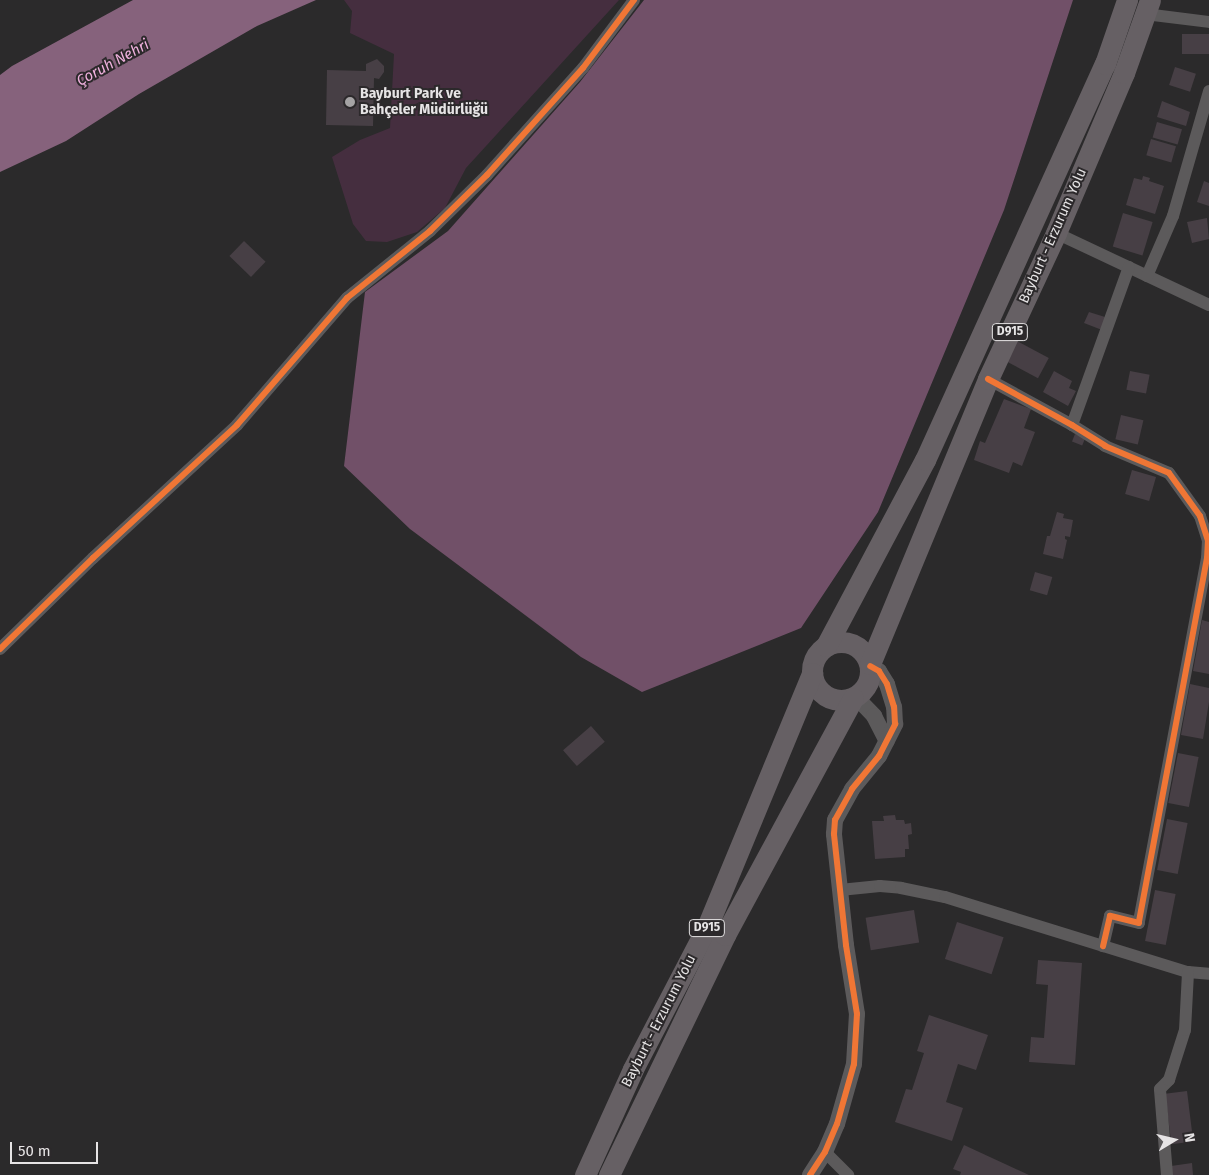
<!DOCTYPE html>
<meta charset="utf-8">
<style>
body{margin:0}
#map{position:relative;width:1209px;height:1175px;overflow:hidden;background:#2b2a2b;font-family:"Fira Sans",sans-serif}
div>[style]{position:absolute}
[style*='--x']{left:calc(var(--x)*1px);top:calc(var(--y)*1px);width:calc(var(--w)*1px);rotate:calc(var(--a)*1deg)}
.green>*{inset:0;background:#452e3f}
.forest>*{inset:0;background:#715068}
.water>*{inset:0;background:#86627c}
.building>*{inset:0;background:#473f45;transform-origin:0 0}
.minor>*{height:12px;margin:-6px;padding:0 6px;transform-origin:6px;border-radius:6px;background:#5c5a5b}
.tertiary>*{height:16px;margin:-8px;padding:0 8px;transform-origin:8px;border-radius:8px;background:#5c5a5b}
.trunk>*{height:21px;margin:-10.5px;padding:0 10.5px;transform-origin:10.5px;border-radius:10.5px;background:#666064}
.trunk>.ring{margin:-10.5px;padding:0;box-sizing:content-box;background:none;border:21px solid #666064;border-radius:50%}
.cycleway>*{height:6px;margin:-3px;padding:0 3px;transform-origin:3px;border-radius:3px;background:#f07635}
.dots>*{width:14px;height:14px;translate:-50% -50%;box-sizing:border-box;border:2px solid #2c292b;border-radius:50%}
span{translate:-50% -50%;white-space:nowrap;text-align:center;line-height:1.15;-webkit-text-stroke:4px #2c292b;paint-order:stroke}
.shield-label span{padding:1px 4px;background:#2c292b;border:1px solid;border-radius:4px;-webkit-text-stroke-width:0}
.shield-label{font-size:12px;color:#e6e4e5;font-weight:700}
.poi-label{font-size:14px;color:#e6e4e5;font-weight:700}
.left{translate:0 -50%;text-align:left}
.street-label{font-size:14px;color:#e6e4e5}
.water-label{font-size:15px;color:#f0b1de;font-style:italic}
.north{position:absolute;left:1149px;top:1115px;width:50px;height:50px;-webkit-text-stroke:4px #2c292b;paint-order:stroke;rotate:81deg;font-size:14px;font-weight:700;line-height:20px;text-align:center;color:#e6e4e5}
.north::after{content:'';display:block;margin:auto;width:18px;height:22px;background:#e6e4e5;clip-path:polygon(50% 0,100% 100%,50% 72%,0 100%)}
.scale{position:absolute;left:10px;top:1142px;width:88px;height:22px;box-sizing:border-box;border:2px solid #e6e4e5;border-top:0;padding-left:6px;font-size:15px;line-height:18px;white-space:nowrap;color:#e6e4e5;-webkit-text-stroke:4px #2c292b;paint-order:stroke}
</style>
<div id="map">
<div class="green">
<div style="clip-path:polygon(344px 0,619px 0,466px 168px,445px 208px,417px 232px,387px 242px,366px 241px,353px 224px,332px 157px,360px 140px,390px 128px,394px 54px,350px 33px,352px 11px)"></div>
</div>
<div class="forest">
<div style="clip-path:polygon(644px 0,1073px 0,1004px 210px,878px 512px,801px 628px,642px 692px,581px 657px,410px 529px,344px 466px,365px 292px,448px 231px,580px 82px)"></div>
</div>
<div class="water">
<div style="clip-path:polygon(133px 0,316px 0,257px 26px,139px 94px,66px 141px,0 172px,0 75px,12px 66px)"></div>
</div>
<div class="building">
<div style="left:1209px;top:34px;width:20px;height:27px;rotate:90deg"></div>
<div style="clip-path:polygon(377px 59px,384px 66px,384px 72px,379px 79px,374px 78px,373px 126px,326px 125px,327px 70px,366px 71px,366px 64px)"></div>
<div style="left:1175px;top:67px;width:22px;height:19px;rotate:18deg"></div>
<div style="clip-path:polygon(1162px 101px,1190px 112px,1186px 126px,1157px 117px)"></div>
<div style="left:1157px;top:122px;width:26px;height:16px;rotate:16deg"></div>
<div style="left:1151px;top:139px;width:26px;height:17px;rotate:16deg"></div>
<div style="clip-path:polygon(1143px 176px,1150px 178px,1149px 181px,1164px 186px,1155px 214px,1126px 205px,1134px 178px,1142px 180px)"></div>
<div style="clip-path:polygon(1204px 181px,1209px 183px,1209px 206px,1197px 202px)"></div>
<div style="left:1123px;top:213px;width:31px;height:35px;rotate:17deg"></div>
<div style="clip-path:polygon(1207px 218px,1209px 239px,1192px 243px,1187px 222px)"></div>
<div style="left:244px;top:241px;width:30px;height:21px;rotate:44deg"></div>
<div style="clip-path:polygon(1089px 312px,1105px 317px,1102px 330px,1084px 323px)"></div>
<div style="left:1017px;top:341px;width:36px;height:23px;rotate:28deg"></div>
<div style="clip-path:polygon(1054px 371px,1072px 381px,1069px 388px,1076px 391px,1068px 406px,1043px 392px)"></div>
<div style="left:1130px;top:371px;width:20px;height:19px;rotate:11deg"></div>
<div style="clip-path:polygon(1004px 399px,1031px 409px,1024px 428px,1035px 432px,1022px 466px,1013px 462px,1009px 473px,974px 460px,980px 441px,985px 443px)"></div>
<div style="left:1121px;top:415px;width:23px;height:25px;rotate:13deg"></div>
<div style="left:1075px;top:434px;width:11px;height:8px;rotate:22deg"></div>
<div style="left:1132px;top:470px;width:25px;height:25px;rotate:16deg"></div>
<div style="clip-path:polygon(1057px 512px,1064px 514px,1063px 518px,1073px 520px,1070px 537px,1065px 536px,1065px 539px,1067px 540px,1063px 559px,1043px 554px,1047px 536px,1050px 536px)"></div>
<div style="left:1035px;top:572px;width:18px;height:19px;rotate:16deg"></div>
<div style="clip-path:polygon(1202px 620px,1209px 622px,1209px 674px,1193px 671px)"></div>
<div style="clip-path:polygon(1190px 684px,1209px 688px,1209px 702px,1203px 739px,1181px 735px)"></div>
<div style="left:591px;top:726px;width:21px;height:37px;rotate:49deg"></div>
<div style="left:1178px;top:753px;width:21px;height:51px;rotate:11deg"></div>
<div style="clip-path:polygon(895px 815px,896px 820px,904px 820px,905px 824px,911px 823px,912px 834px,908px 835px,909px 849px,905px 849px,905px 857px,875px 859px,872px 821px,884px 821px,883px 816px)"></div>
<div style="left:1167px;top:819px;width:21px;height:52px;rotate:11deg"></div>
<div style="left:1155px;top:890px;width:21px;height:52px;rotate:11deg"></div>
<div style="left:914px;top:910px;width:33px;height:49px;rotate:81deg"></div>
<div style="left:957px;top:922px;width:49px;height:39px;rotate:18deg"></div>
<div style="clip-path:polygon(1038px 960px,1082px 963px,1075px 1065px,1029px 1062px,1031px 1037px,1044px 1038px,1048px 985px,1036px 984px)"></div>
<div style="clip-path:polygon(929px 1015px,988px 1035px,976px 1070px,958px 1064px,946px 1102px,963px 1108px,952px 1141px,895px 1122px,906px 1089px,912px 1090px,924px 1053px,917px 1051px)"></div>
<div style="left:1187px;top:1091px;width:51px;height:22px;rotate:83deg"></div>
<div style="clip-path:polygon(964px 1145px,1029px 1175px,960px 1175px,961px 1172px,953px 1169px)"></div>
<div style="clip-path:polygon(1192px 1163px,1193px 1175px,1172px 1175px,1171px 1166px)"></div>
</div>
<div class="minor">
<div style="--x:1145;--y:14;--w:64;--a:7.1"></div>
<div style="--x:1056;--y:233;--w:169;--a:25.2"></div>
<div style="--x:1147;--y:276;--w:65;--a:-66.6"></div>
<div style="--x:1173;--y:216;--w:130;--a:-73.9"></div>
<div style="--x:988;--y:379;--w:96;--a:28.7"></div>
<div style="--x:1072;--y:425;--w:39;--a:32"></div>
<div style="--x:1105;--y:446;--w:69;--a:22.9"></div>
<div style="--x:1169;--y:473;--w:53;--a:54.2"></div>
<div style="--x:1200;--y:516;--w:25;--a:72"></div>
<div style="--x:1208;--y:540;--w:18;--a:93"></div>
<div style="--x:1207;--y:558;--w:371;--a:100.6"></div>
<div style="--x:1139;--y:923;--w:30;--a:-166"></div>
<div style="--x:1110;--y:916;--w:31;--a:103"></div>
<div style="--x:1072;--y:425;--w:168;--a:-70.2"></div>
<div style="--x:0;--y:649;--w:130;--a:-44.4"></div>
<div style="--x:93;--y:558;--w:196;--a:-42.7"></div>
<div style="--x:237;--y:425;--w:168;--a:-49.1"></div>
<div style="--x:347;--y:298;--w:107;--a:-38.9"></div>
<div style="--x:430;--y:231;--w:80;--a:-44.5"></div>
<div style="--x:487;--y:175;--w:144;--a:-48.1"></div>
<div style="--x:583;--y:68;--w:85;--a:-53.1"></div>
<div style="--x:840;--y:890;--w:40;--a:-5.7"></div>
<div style="--x:880;--y:886;--w:21;--a:5"></div>
<div style="--x:901;--y:888;--w:45;--a:11.6"></div>
<div style="--x:945;--y:897;--w:254;--a:17.2"></div>
<div style="--x:1188;--y:972;--w:21;--a:5"></div>
<div style="--x:825;--y:1152;--w:33;--a:45"></div>
<div style="--x:1167;--y:1175;--w:86;--a:-94.7"></div>
<div style="--x:1160;--y:1089;--w:13;--a:-45"></div>
<div style="--x:1169;--y:1080;--w:52;--a:-72.3"></div>
<div style="--x:1185;--y:1030;--w:58;--a:-87"></div>
</div>
<div class="tertiary">
<div style="--x:855;--y:696;--w:28;--a:46"></div>
<div style="--x:874;--y:716;--w:28;--a:63"></div>
<div style="--x:810;--y:1175;--w:27;--a:-57"></div>
<div style="--x:825;--y:1152;--w:30;--a:-67"></div>
<div style="--x:837;--y:1124;--w:62;--a:-74.2"></div>
<div style="--x:854;--y:1064;--w:50;--a:-86.6"></div>
<div style="--x:857;--y:1014;--w:70;--a:-99.1"></div>
<div style="--x:846;--y:945;--w:112;--a:-96.2"></div>
<div style="--x:834;--y:834;--w:14;--a:-86"></div>
<div style="--x:835;--y:820;--w:35;--a:-61"></div>
<div style="--x:852;--y:789;--w:43;--a:-50.7"></div>
<div style="--x:879;--y:756;--w:36;--a:-63"></div>
<div style="--x:895;--y:724;--w:17;--a:-93"></div>
<div style="--x:894;--y:707;--w:24;--a:-107"></div>
<div style="--x:887;--y:684;--w:15;--a:-122"></div>
<div style="--x:879;--y:671;--w:10;--a:-151"></div>
</div>
<div class="trunk">
<div class="ring" style="left:812px;top:642px;width:37px;height:37px"></div>
<div style="--x:826;--y:646;--w:211;--a:-62"></div>
<div style="--x:925;--y:460;--w:435;--a:-65.6"></div>
<div style="--x:1105;--y:64;--w:68;--a:-71"></div>
<div style="--x:870;--y:664;--w:308;--a:-67.5"></div>
<div style="--x:988;--y:379;--w:161;--a:-65"></div>
<div style="--x:1056;--y:233;--w:174;--a:-67"></div>
<div style="--x:1124;--y:73;--w:77;--a:-70.4"></div>
<div style="--x:585;--y:1175;--w:116;--a:-65.6"></div>
<div style="--x:633;--y:1069;--w:160;--a:-62.5"></div>
<div style="--x:707;--y:927;--w:275;--a:-67.5"></div>
<div style="--x:609;--y:1175;--w:267;--a:-64.2"></div>
<div style="--x:725;--y:935;--w:269;--a:-61.6"></div>
</div>
<div class="cycleway">
<div style="--x:988;--y:379;--w:96;--a:28.7"></div>
<div style="--x:1072;--y:425;--w:39;--a:32"></div>
<div style="--x:1105;--y:446;--w:69;--a:22.9"></div>
<div style="--x:1169;--y:473;--w:53;--a:54.2"></div>
<div style="--x:1200;--y:516;--w:25;--a:72"></div>
<div style="--x:1208;--y:540;--w:18;--a:93"></div>
<div style="--x:1207;--y:558;--w:371;--a:100.6"></div>
<div style="--x:1139;--y:923;--w:30;--a:-166"></div>
<div style="--x:1110;--y:916;--w:31;--a:103"></div>
<div style="--x:0;--y:649;--w:130;--a:-44.4"></div>
<div style="--x:93;--y:558;--w:196;--a:-42.7"></div>
<div style="--x:237;--y:425;--w:168;--a:-49.1"></div>
<div style="--x:347;--y:298;--w:107;--a:-38.9"></div>
<div style="--x:430;--y:231;--w:80;--a:-44.5"></div>
<div style="--x:487;--y:175;--w:144;--a:-48.1"></div>
<div style="--x:583;--y:68;--w:85;--a:-53.1"></div>
<div style="--x:810;--y:1175;--w:27;--a:-57"></div>
<div style="--x:825;--y:1152;--w:30;--a:-67"></div>
<div style="--x:837;--y:1124;--w:62;--a:-74.2"></div>
<div style="--x:854;--y:1064;--w:50;--a:-86.6"></div>
<div style="--x:857;--y:1014;--w:70;--a:-99.1"></div>
<div style="--x:846;--y:945;--w:112;--a:-96.2"></div>
<div style="--x:834;--y:834;--w:14;--a:-86"></div>
<div style="--x:835;--y:820;--w:35;--a:-61"></div>
<div style="--x:852;--y:789;--w:43;--a:-50.7"></div>
<div style="--x:879;--y:756;--w:36;--a:-63"></div>
<div style="--x:895;--y:724;--w:17;--a:-93"></div>
<div style="--x:894;--y:707;--w:24;--a:-107"></div>
<div style="--x:887;--y:684;--w:15;--a:-122"></div>
<div style="--x:879;--y:671;--w:10;--a:-151"></div>
</div>
<div class="dots">
<div style="left:350px;top:102px;background:#a5a3a4"></div>
</div>
<div class="shield-label">
<span style="left:1010px;top:332px">D915</span>
<span style="left:707px;top:928px">D915</span>
</div>
<div class="poi-label">
<span class="left" style="left:360px;top:102px">Bayburt Park ve<br>Bahçeler Müdürlüğü</span>
</div>
<div class="street-label">
<span style="left:1053px;top:236px;rotate:-66deg">Bayburt - Erzurum Yolu</span>
<span style="left:659px;top:1021px;rotate:-63deg">Bayburt - Erzurum Yolu</span>
</div>
<div class="water-label">
<span style="left:113px;top:63px;rotate:-29deg">Çoruh Nehri</span>
</div>
<div class="north">N</div>
<div class="scale">50 m</div>
</div>
